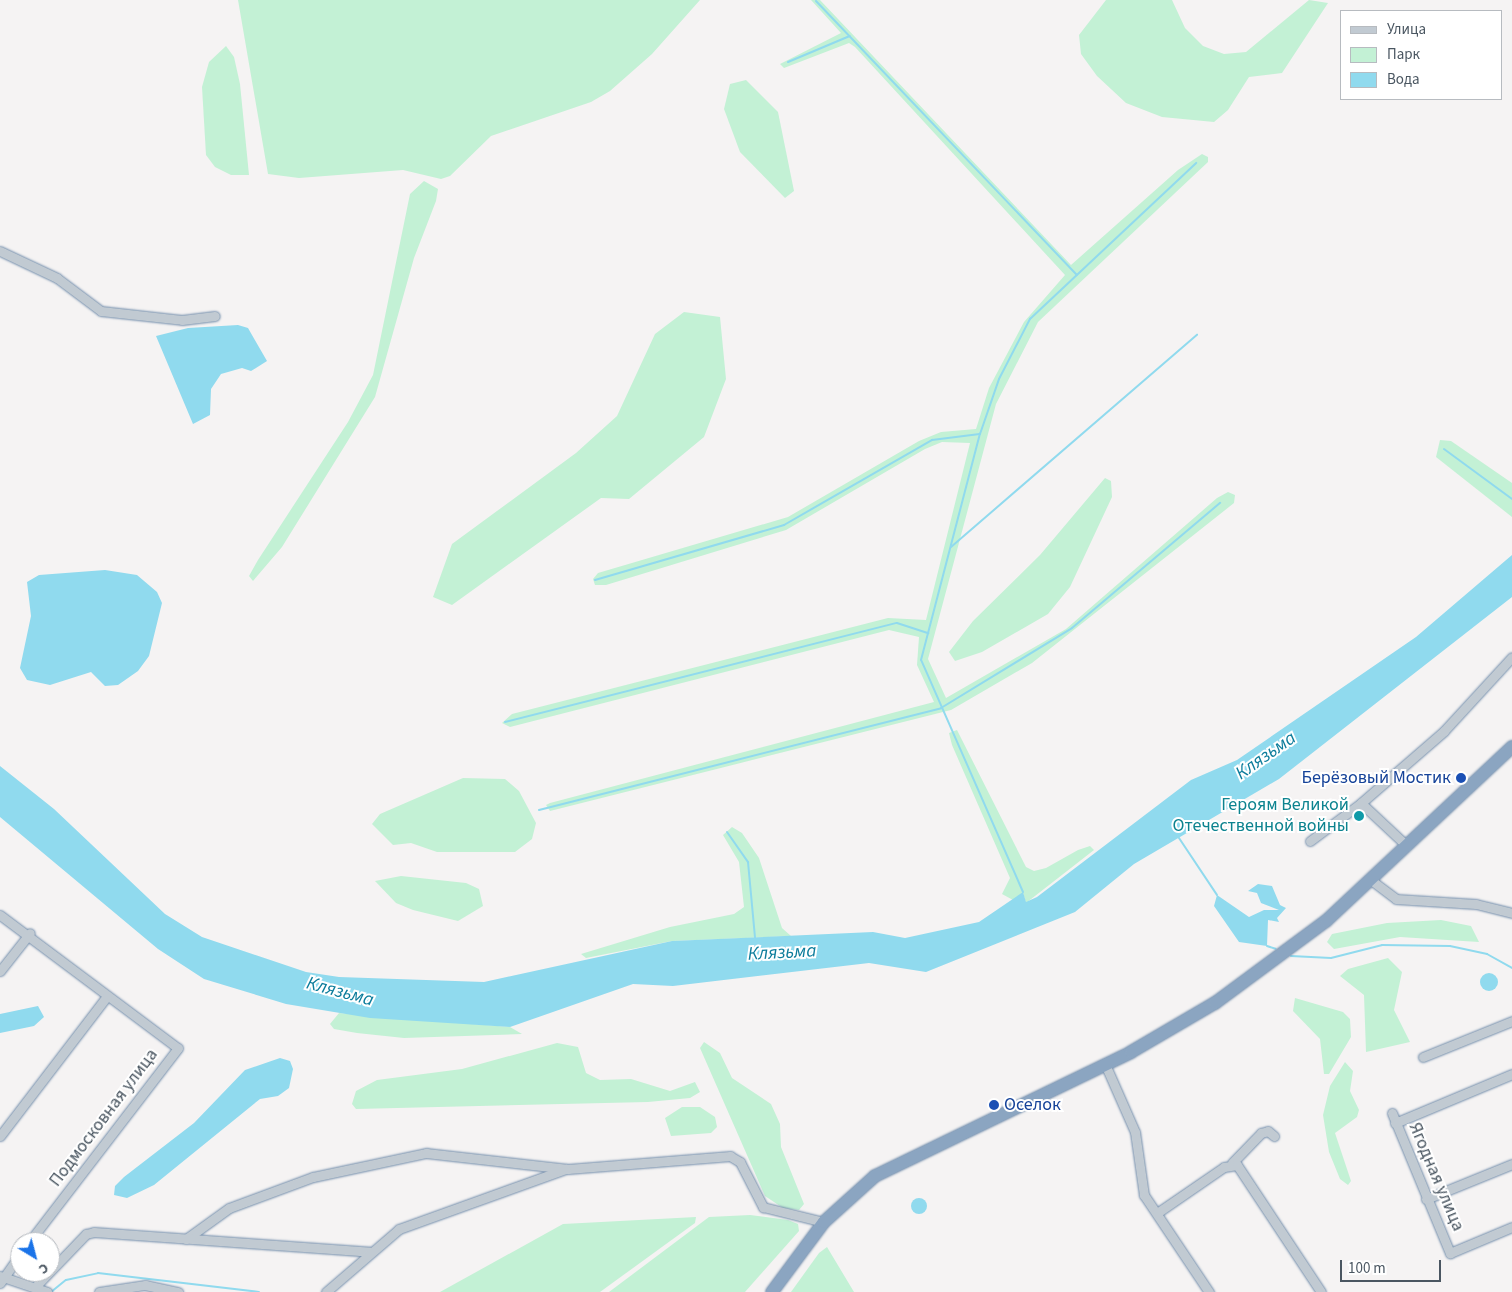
<!DOCTYPE html>
<meta charset="utf-8">
<style>
body{margin:0}
#map{position:relative;width:1512px;height:1292px;overflow:hidden;background:#f5f3f3;font-family:"Source Sans 3",sans-serif}
div>[style]{position:absolute}
[style*='--x']{left:calc(var(--x)*1px);top:calc(var(--y)*1px);width:calc(var(--w)*1px);rotate:calc(var(--a)*1deg)}
.green>*{inset:0;background:#c3f1d5}
.water>*{inset:0;background:#90daee}
.round{border-radius:50%}
.stream>*{height:2px;margin:-1px;padding:0 1px;transform-origin:1px;border-radius:1px;background:#90daee}
.roads{filter:drop-shadow(0 0 1px #7690ad) drop-shadow(0 0 1px #7690ad)}
.minor>*{height:9px;margin:-4.5px;padding:0 4.5px;transform-origin:4.5px;border-radius:4.5px;background:#c1cad2}
.highway>*{height:12px;margin:-6px;padding:0 6px;transform-origin:6px;border-radius:6px;background:#8ba5c1}
.dots>*{width:14px;height:14px;translate:-50% -50%;box-sizing:border-box;border:2px solid #fff;border-radius:50%}
span{translate:-50% -50%;white-space:nowrap;text-align:center;line-height:1.15;-webkit-text-stroke:4px #fff;paint-order:stroke}
.transit-label{font-size:18px;color:#164399}
.right{translate:-100% -50%;text-align:right}
.left{translate:0 -50%;text-align:left}
.culture-label{font-size:18px;color:#0d838f}
.street-label{font-size:18px;color:#4a5661}
.water-label{font-size:19px;color:#0c7c9b;font-style:italic}
.legend{position:absolute;left:1340px;top:10px;width:162px;height:90px;box-sizing:border-box;background:#fff;border:1px solid #b7bbc0;margin:0;padding:6px 9px;list-style:none;font-size:15px;color:#4a5661}
.legend li{display:flex;align-items:center;gap:10px;height:25px}
.legend b{width:25px;border:1px solid #b7bbc0}
.north{position:absolute;left:10px;top:1232px;width:50px;height:50px;box-sizing:border-box;background:#fff;border:1px solid #b7bbc0;border-radius:50%;rotate:143deg;font-size:14px;font-weight:700;line-height:20px;text-align:center;color:#4a5661}
.north::after{content:'';display:block;margin:auto;width:18px;height:22px;background:#1a73e8;clip-path:polygon(50% 0,100% 100%,50% 72%,0 100%)}
.scale{position:absolute;left:1340px;top:1260px;width:101px;height:22px;box-sizing:border-box;border:2px solid #4a5661;border-top:0;padding-left:6px;font-size:15px;line-height:18px;white-space:nowrap;color:#4a5661;-webkit-text-stroke:4px #fff;paint-order:stroke}
</style>
<div id="map">
<div class="green">
<div style="clip-path:polygon(238px 0,700px 0,652px 54px,610px 91px,591px 102px,491px 136px,450px 176px,441px 179px,403px 170px,299px 178px,268px 174px)"></div>
<div style="clip-path:polygon(811px 0,820px 0,1071px 265px,1178px 170px,1202px 154px,1208px 157px,1208px 162px,1038px 322px,996px 404px,928px 659px,946px 698px,1066px 629px,1217px 498px,1228px 492px,1235px 495px,1234px 503px,1032px 663px,951px 710px,550px 811px,546px 805px,550px 803px,934px 702px,917px 665px,919px 637px,889px 630px,510px 727px,502px 723px,512px 714px,888px 618px,926px 620px,970px 443px,942px 442px,925px 449px,786px 530px,606px 585px,595px 585px,593px 579px,598px 573px,788px 517px,919px 441px,941px 432px,976px 429px,989px 388px,1024px 322px,1065px 275px,855px 47px,849px 43px,784px 68px,780px 64px,841px 33px)"></div>
<div style="clip-path:polygon(1106px 0,1172px 0,1185px 28px,1203px 46px,1224px 54px,1246px 52px,1309px 0,1328px 3px,1282px 73px,1249px 77px,1228px 110px,1214px 122px,1162px 117px,1126px 103px,1097px 76px,1081px 54px,1079px 35px)"></div>
<div style="clip-path:polygon(226px 46px,234px 57px,240px 84px,249px 175px,231px 175px,215px 167px,206px 155px,202px 87px,209px 62px)"></div>
<div style="clip-path:polygon(746px 80px,778px 112px,794px 191px,785px 198px,740px 152px,724px 109px,730px 84px)"></div>
<div style="clip-path:polygon(424px 181px,438px 189px,436px 201px,414px 258px,375px 397px,282px 547px,253px 581px,249px 576px,258px 560px,348px 422px,373px 375px,410px 194px)"></div>
<div style="clip-path:polygon(684px 312px,720px 317px,726px 379px,704px 437px,629px 499px,601px 498px,452px 605px,433px 597px,452px 544px,576px 453px,617px 416px,655px 334px)"></div>
<div style="clip-path:polygon(1440px 440px,1451px 441px,1512px 483px,1512px 517px,1436px 457px)"></div>
<div style="clip-path:polygon(1105px 478px,1111px 481px,1112px 497px,1070px 587px,1048px 614px,982px 652px,955px 661px,949px 652px,973px 621px,1040px 555px)"></div>
<div style="clip-path:polygon(957px 730px,1026px 867px,1034px 871px,1046px 868px,1078px 850px,1090px 846px,1094px 850px,1026px 903px,1023px 893px,1013px 900px,1002px 894px,1010px 878px,952px 745px,949px 733px)"></div>
<div style="clip-path:polygon(463px 778px,505px 779px,519px 791px,536px 823px,532px 839px,515px 852px,437px 852px,411px 843px,393px 845px,372px 824px,380px 814px)"></div>
<div style="clip-path:polygon(732px 827px,742px 833px,759px 858px,782px 928px,791px 936px,672px 941px,586px 958px,581px 954px,670px 927px,734px 914px,744px 907px,739px 862px,723px 835px)"></div>
<div style="clip-path:polygon(401px 876px,466px 883px,479px 889px,483px 906px,458px 921px,413px 910px,396px 903px,375px 881px)"></div>
<div style="clip-path:polygon(1441px 920px,1471px 926px,1479px 942px,1400px 937px,1334px 949px,1327px 942px,1332px 934px,1387px 923px)"></div>
<div style="clip-path:polygon(1388px 958px,1402px 972px,1394px 1010px,1410px 1042px,1366px 1052px,1364px 995px,1340px 976px,1348px 969px)"></div>
<div style="clip-path:polygon(1295px 998px,1343px 1012px,1350px 1019px,1351px 1037px,1329px 1074px,1324px 1074px,1320px 1039px,1293px 1011px)"></div>
<div style="clip-path:polygon(339px 1013px,510px 1027px,522px 1034px,404px 1038px,357px 1033px,334px 1029px,330px 1024px)"></div>
<div style="clip-path:polygon(704px 1042px,720px 1053px,732px 1078px,771px 1104px,780px 1124px,781px 1147px,804px 1204px,799px 1210px,783px 1208px,765px 1196px,700px 1048px)"></div>
<div style="clip-path:polygon(557px 1043px,578px 1047px,586px 1073px,600px 1080px,631px 1079px,670px 1091px,695px 1082px,700px 1092px,690px 1098px,648px 1102px,356px 1109px,352px 1104px,356px 1091px,377px 1080px,462px 1069px)"></div>
<div style="clip-path:polygon(1345px 1062px,1353px 1071px,1350px 1091px,1359px 1110px,1357px 1117px,1335px 1133px,1351px 1181px,1348px 1185px,1340px 1179px,1329px 1152px,1323px 1115px,1330px 1086px)"></div>
<div style="clip-path:polygon(682px 1107px,700px 1107px,715px 1117px,717px 1127px,711px 1133px,671px 1136px,665px 1118px)"></div>
<div style="clip-path:polygon(750px 1215px,788px 1220px,798px 1224px,799px 1231px,745px 1292px,609px 1292px,709px 1217px)"></div>
<div style="clip-path:polygon(696px 1217px,695px 1223px,600px 1292px,440px 1292px,563px 1224px)"></div>
<div style="clip-path:polygon(827px 1247px,854px 1292px,791px 1292px,819px 1253px)"></div>
</div>
<div class="water">
<div style="clip-path:polygon(238px 325px,248px 328px,267px 361px,251px 371px,242px 368px,221px 374px,211px 389px,210px 415px,193px 424px,156px 336px,188px 328px)"></div>
<div style="clip-path:polygon(1512px 555px,1512px 597px,1279px 779px,1134px 864px,1075px 912px,926px 972px,869px 963px,673px 986px,633px 984px,510px 1027px,370px 1018px,286px 1004px,204px 979px,158px 949px,0 817px,0 766px,54px 809px,165px 914px,202px 937px,306px 972px,339px 977px,484px 982px,672px 941px,873px 932px,905px 938px,979px 922px,1023px 892px,1026px 902px,1037px 897px,1191px 780px,1237px 760px,1416px 637px)"></div>
<div style="clip-path:polygon(105px 570px,137px 575px,157px 592px,162px 603px,149px 656px,138px 671px,118px 685px,105px 686px,91px 672px,50px 685px,27px 680px,20px 668px,31px 616px,27px 582px,39px 575px)"></div>
<div style="clip-path:polygon(1258px 884px,1272px 886px,1280px 905px,1286px 908px,1277px 918px,1279px 922px,1268px 920px,1267px 946px,1239px 942px,1214px 906px,1217px 895px,1249px 917px,1264px 910px,1279px 910px,1261px 903px,1257px 893px,1248px 891px)"></div>
<div class="round" style="left:1480px;top:973px;width:18px;height:18px"></div>
<div style="clip-path:polygon(38px 1006px,44px 1017px,34px 1026px,0 1033px,0 1014px)"></div>
<div style="clip-path:polygon(280px 1058px,290px 1061px,293px 1069px,289px 1088px,278px 1096px,260px 1099px,154px 1185px,127px 1198px,114px 1195px,115px 1186px,124px 1177px,194px 1123px,245px 1070px)"></div>
<div class="round" style="left:911px;top:1198px;width:16px;height:16px"></div>
</div>
<div class="stream">
<div style="--x:816;--y:1;--w:378;--a:46.4"></div>
<div style="--x:788;--y:62;--w:67;--a:-22.8"></div>
<div style="--x:1444;--y:449;--w:84;--a:36.3"></div>
<div style="--x:951;--y:547;--w:325;--a:-40.8"></div>
<div style="--x:595;--y:580;--w:197;--a:-16.2"></div>
<div style="--x:784;--y:525;--w:171;--a:-29.9"></div>
<div style="--x:932;--y:440;--w:48;--a:-7.1"></div>
<div style="--x:505;--y:722;--w:404;--a:-14.2"></div>
<div style="--x:897;--y:623;--w:33;--a:18"></div>
<div style="--x:539;--y:810;--w:415;--a:-14.2"></div>
<div style="--x:941;--y:708;--w:153;--a:-31.4"></div>
<div style="--x:1072;--y:628;--w:194;--a:-40.2"></div>
<div style="--x:727;--y:832;--w:37;--a:55"></div>
<div style="--x:748;--y:862;--w:76;--a:84.7"></div>
<div style="--x:1177;--y:835;--w:72;--a:56.3"></div>
<div style="--x:1023;--y:892;--w:253;--a:-113.7"></div>
<div style="--x:921;--y:660;--w:234;--a:-75.4"></div>
<div style="--x:980;--y:434;--w:58;--a:-70.9"></div>
<div style="--x:999;--y:379;--w:68;--a:-62.7"></div>
<div style="--x:1030;--y:319;--w:228;--a:-43.2"></div>
<div style="--x:1267;--y:946;--w:9;--a:18"></div>
<div style="--x:1291;--y:956;--w:40;--a:2.9"></div>
<div style="--x:1331;--y:958;--w:53;--a:-14.3"></div>
<div style="--x:1382;--y:945;--w:68;--a:0.8"></div>
<div style="--x:1450;--y:946;--w:38;--a:12"></div>
<div style="--x:1487;--y:954;--w:29;--a:29"></div>
<div style="--x:51;--y:1292;--w:19;--a:-39"></div>
<div style="--x:66;--y:1280;--w:33;--a:-12"></div>
<div style="--x:98;--y:1273;--w:162;--a:6.7"></div>
</div>
<div class="roads">
<div class="minor">
<div style="--x:0;--y:251;--w:63;--a:25.3"></div>
<div style="--x:57;--y:278;--w:55;--a:36.9"></div>
<div style="--x:101;--y:311;--w:81;--a:6.3"></div>
<div style="--x:182;--y:320;--w:33;--a:-7"></div>
<div style="--x:1310;--y:841;--w:64;--a:-36.7"></div>
<div style="--x:1407;--y:846;--w:63;--a:-136.9"></div>
<div style="--x:1361;--y:803;--w:110;--a:-40.9"></div>
<div style="--x:1444;--y:731;--w:100;--a:-47.4"></div>
<div style="--x:1371;--y:880;--w:31;--a:37"></div>
<div style="--x:1396;--y:899;--w:80;--a:3.6"></div>
<div style="--x:1476;--y:904;--w:37;--a:14"></div>
<div style="--x:0;--y:915;--w:222;--a:36.8"></div>
<div style="--x:178;--y:1048;--w:245;--a:127.5"></div>
<div style="--x:0;--y:971;--w:48;--a:-51.7"></div>
<div style="--x:1423;--y:1057;--w:96;--a:-22"></div>
<div style="--x:1105;--y:1064;--w:74;--a:66.2"></div>
<div style="--x:1135;--y:1132;--w:64;--a:81.9"></div>
<div style="--x:1144;--y:1195;--w:117;--a:56.2"></div>
<div style="--x:1392;--y:1113;--w:152;--a:67.5"></div>
<div style="--x:1450;--y:1253;--w:67;--a:-22.8"></div>
<div style="--x:1395;--y:1123;--w:127;--a:-22.7"></div>
<div style="--x:0;--y:1136;--w:176;--a:-52.6"></div>
<div style="--x:1232;--y:1163;--w:42;--a:-46"></div>
<div style="--x:1261;--y:1133;--w:7;--a:-16"></div>
<div style="--x:1268;--y:1131;--w:8;--a:40"></div>
<div style="--x:1426;--y:1199;--w:93;--a:-22.1"></div>
<div style="--x:1157;--y:1213;--w:81;--a:-34.5"></div>
<div style="--x:1224;--y:1167;--w:13;--a:-9"></div>
<div style="--x:1237;--y:1165;--w:152;--a:56.5"></div>
<div style="--x:186;--y:1239;--w:53;--a:-35.8"></div>
<div style="--x:229;--y:1208;--w:90;--a:-20.3"></div>
<div style="--x:313;--y:1177;--w:116;--a:-12"></div>
<div style="--x:426;--y:1153;--w:143;--a:6.4"></div>
<div style="--x:568;--y:1169;--w:163;--a:-4.6"></div>
<div style="--x:730;--y:1156;--w:12;--a:31"></div>
<div style="--x:740;--y:1162;--w:51;--a:62.9"></div>
<div style="--x:763;--y:1207;--w:63;--a:13.8"></div>
<div style="--x:0;--y:1276;--w:50;--a:18.8"></div>
<div style="--x:0;--y:1283;--w:35;--a:-55"></div>
<div style="--x:35;--y:1287;--w:74;--a:-46.1"></div>
<div style="--x:86;--y:1234;--w:8;--a:-14"></div>
<div style="--x:94;--y:1232;--w:277;--a:4.1"></div>
<div style="--x:99;--y:1292;--w:47;--a:-8.7"></div>
<div style="--x:145;--y:1285;--w:34;--a:12"></div>
<div style="--x:326;--y:1292;--w:96;--a:-40.8"></div>
<div style="--x:399;--y:1229;--w:177;--a:-19.8"></div>
</div>
<div class="highway">
<div style="--x:772;--y:1292;--w:87;--a:-53.4"></div>
<div style="--x:824;--y:1222;--w:69;--a:-42"></div>
<div style="--x:875;--y:1176;--w:284;--a:-25.8"></div>
<div style="--x:1131;--y:1052;--w:97;--a:-30.3"></div>
<div style="--x:1215;--y:1003;--w:138;--a:-36.5"></div>
<div style="--x:1326;--y:921;--w:255;--a:-43.1"></div>
</div>
</div>
<div class="dots">
<div style="left:1461px;top:778px;background:#1a4fb4"></div>
<div style="left:1359px;top:816px;background:#0f9aa8"></div>
<div style="left:994px;top:1105px;background:#1a4fb4"></div>
</div>
<div class="transit-label">
<span class="right" style="left:1451px;top:778px">Берёзовый Мостик</span>
<span class="left" style="left:1004px;top:1105px">Оселок</span>
</div>
<div class="culture-label">
<span class="right" style="left:1349px;top:816px">Героям Великой<br>Отечественной войны</span>
</div>
<div class="street-label">
<span style="left:104px;top:1118px;rotate:-53deg">Подмосковная улица</span>
<span style="left:1436px;top:1177px;rotate:67deg">Ягодная улица</span>
</div>
<div class="water-label">
<span style="left:1266px;top:756px;rotate:-35deg">Клязьма</span>
<span style="left:782px;top:953px;rotate:-3deg">Клязьма</span>
<span style="left:340px;top:992px;rotate:15deg">Клязьма</span>
</div>
<ul class="legend">
<li><b style="height:6px;background:#c1cad2"></b>Улица</li>
<li><b style="height:14px;background:#c3f1d5"></b>Парк</li>
<li><b style="height:14px;background:#90daee"></b>Вода</li>
</ul>
<div class="north">С</div>
<div class="scale">100 m</div>
</div>
